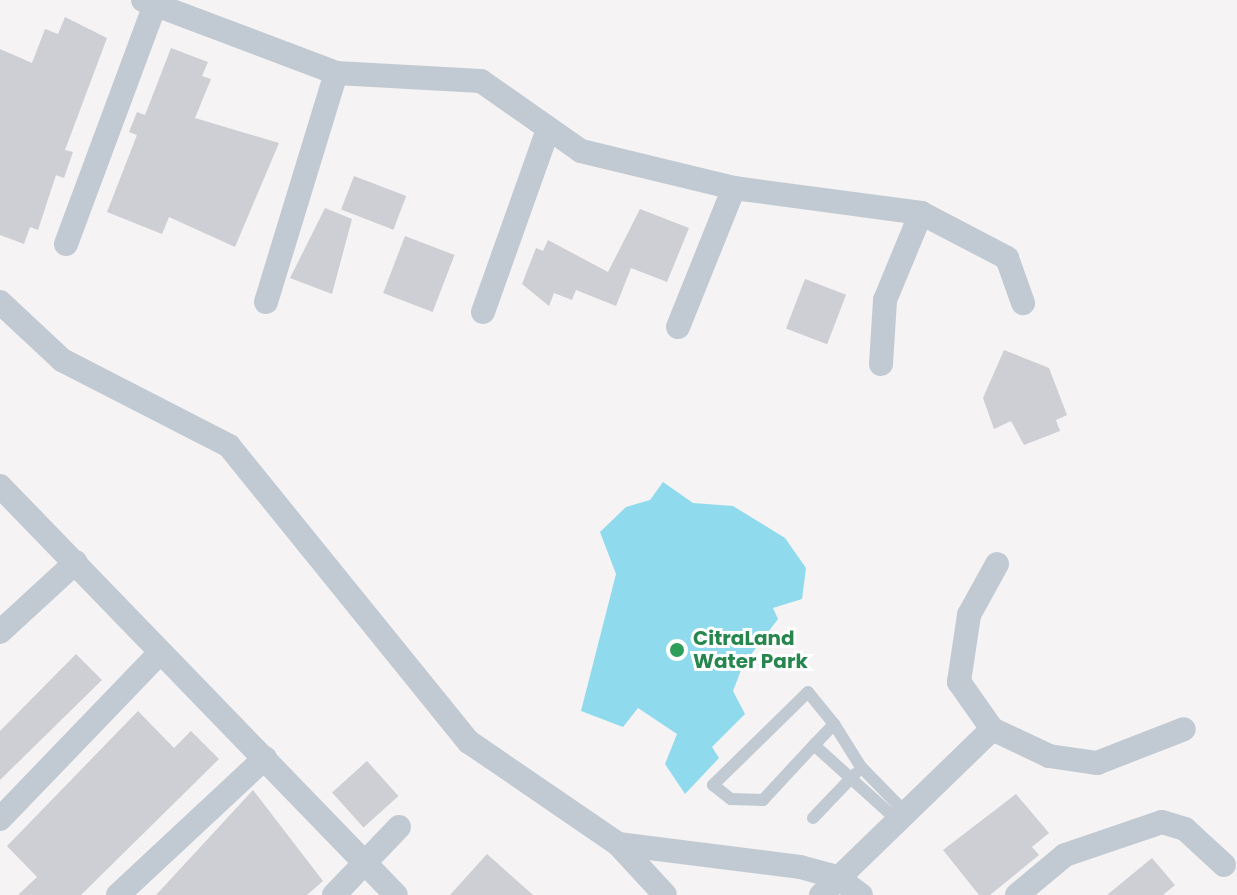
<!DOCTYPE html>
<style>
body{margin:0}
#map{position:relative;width:1237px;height:895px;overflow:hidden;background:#f5f3f3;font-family:Poppins,sans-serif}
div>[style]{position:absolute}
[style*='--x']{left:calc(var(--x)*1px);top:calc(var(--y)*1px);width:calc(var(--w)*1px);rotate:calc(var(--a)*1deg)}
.water>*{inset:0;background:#90daee}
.building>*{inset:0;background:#cdcfd5;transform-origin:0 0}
.service>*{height:12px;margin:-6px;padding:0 6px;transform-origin:6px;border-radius:6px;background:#c1cad2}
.minor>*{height:24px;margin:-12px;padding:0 12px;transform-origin:12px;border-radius:12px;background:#c1cad2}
.dots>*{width:22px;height:22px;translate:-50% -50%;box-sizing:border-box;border:4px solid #fff;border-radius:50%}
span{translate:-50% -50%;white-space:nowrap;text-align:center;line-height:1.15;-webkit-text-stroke:6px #fff;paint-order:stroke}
.leisure-label{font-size:20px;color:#27864d;font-weight:700}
.left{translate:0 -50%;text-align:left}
</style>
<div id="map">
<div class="water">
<div style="clip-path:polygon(663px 482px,693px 503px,733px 506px,785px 538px,806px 568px,802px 599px,773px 608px,778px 619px,743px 665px,733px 691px,745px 714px,712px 747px,719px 758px,685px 794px,665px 764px,677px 734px,638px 708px,623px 727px,581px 711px,616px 574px,600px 532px,626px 507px,650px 500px)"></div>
</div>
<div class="building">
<div style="clip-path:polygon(65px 17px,107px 38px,65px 150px,73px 152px,64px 178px,56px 175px,38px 230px,30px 227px,24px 244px,0 235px,0 49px,32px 63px,45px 29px,58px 34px)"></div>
<div style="clip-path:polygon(171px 48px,208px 62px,202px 76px,211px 79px,195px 118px,279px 143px,235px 247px,169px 217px,162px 234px,107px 212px,137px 135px,129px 132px,137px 112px,145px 115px)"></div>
<div style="left:354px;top:176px;width:56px;height:36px;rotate:21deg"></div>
<div style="clip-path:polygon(325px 208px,352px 219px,332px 294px,290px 278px)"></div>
<div style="clip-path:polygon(640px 209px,689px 228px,667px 282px,631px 268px,616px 306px,576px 290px,572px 300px,554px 293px,549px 306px,522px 284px,536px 248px,543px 251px,548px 240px,608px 272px)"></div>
<div style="left:405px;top:236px;width:53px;height:61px;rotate:21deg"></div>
<div style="left:805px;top:279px;width:44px;height:53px;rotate:21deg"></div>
<div style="clip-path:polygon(1004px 350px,1049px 368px,1067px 415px,1056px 420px,1060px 431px,1024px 445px,1011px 421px,994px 429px,983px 398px)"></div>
<div style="clip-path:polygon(76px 654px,102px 680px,0 780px,0 731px)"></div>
<div style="clip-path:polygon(138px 711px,174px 748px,191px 731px,219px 759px,81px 895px,18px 895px,37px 877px,7px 846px)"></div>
<div style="left:367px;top:761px;width:47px;height:47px;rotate:48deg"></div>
<div style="clip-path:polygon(253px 790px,323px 881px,307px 895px,156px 895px)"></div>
<div style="clip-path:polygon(1016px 794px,1049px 833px,1032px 847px,1039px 855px,990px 895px,979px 895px,943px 850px)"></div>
<div style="clip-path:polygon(487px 854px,533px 895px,450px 895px)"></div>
<div style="clip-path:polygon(1152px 858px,1175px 885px,1163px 895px,1107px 895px)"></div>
</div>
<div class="service">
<div style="--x:834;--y:724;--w:41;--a:-129.1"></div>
<div style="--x:808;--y:692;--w:133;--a:135.6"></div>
<div style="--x:713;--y:785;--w:23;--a:38"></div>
<div style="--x:731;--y:799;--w:32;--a:2"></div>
<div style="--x:763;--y:800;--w:75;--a:-47.2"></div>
<div style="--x:814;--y:745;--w:112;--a:42.1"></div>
<div style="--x:814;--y:745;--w:29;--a:-46"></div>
<div style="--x:834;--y:724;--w:51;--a:57.9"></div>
<div style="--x:861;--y:767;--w:63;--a:45.6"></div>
<div style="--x:813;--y:818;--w:61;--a:-46.3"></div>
</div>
<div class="minor">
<div style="--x:143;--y:0;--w:206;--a:20.7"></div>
<div style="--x:336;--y:73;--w:145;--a:3.2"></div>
<div style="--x:481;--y:81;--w:122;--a:35"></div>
<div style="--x:581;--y:151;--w:157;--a:13.6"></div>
<div style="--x:734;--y:188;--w:189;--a:7.6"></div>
<div style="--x:921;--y:213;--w:97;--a:27.6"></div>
<div style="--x:1007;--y:258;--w:48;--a:70.4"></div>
<div style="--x:66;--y:244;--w:255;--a:-69.6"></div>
<div style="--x:0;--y:302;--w:85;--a:43.1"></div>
<div style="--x:62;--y:360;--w:188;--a:27.2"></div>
<div style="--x:229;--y:446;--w:381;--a:51"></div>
<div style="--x:469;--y:742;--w:181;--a:34.4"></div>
<div style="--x:618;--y:844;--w:69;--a:47.3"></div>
<div style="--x:266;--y:302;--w:239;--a:-73"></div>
<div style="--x:483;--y:312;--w:191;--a:-70.4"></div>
<div style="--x:678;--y:327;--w:150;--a:-68.1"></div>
<div style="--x:881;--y:364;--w:64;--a:-86.4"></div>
<div style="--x:885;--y:300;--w:94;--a:-67.5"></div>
<div style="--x:0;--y:486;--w:569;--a:45.93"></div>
<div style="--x:997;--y:564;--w:58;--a:118.8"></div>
<div style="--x:969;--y:615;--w:68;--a:98.5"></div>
<div style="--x:959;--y:682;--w:57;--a:54.9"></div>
<div style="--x:992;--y:729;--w:63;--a:25.3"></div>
<div style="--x:1049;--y:756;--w:49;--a:8.3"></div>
<div style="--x:1097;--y:763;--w:93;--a:-21.3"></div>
<div style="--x:0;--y:632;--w:103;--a:-42.6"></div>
<div style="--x:0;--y:819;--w:231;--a:-46.1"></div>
<div style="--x:618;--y:844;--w:183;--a:7.2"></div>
<div style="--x:800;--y:867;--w:38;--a:15"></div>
<div style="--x:837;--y:877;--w:30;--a:37"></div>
<div style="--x:118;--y:895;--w:201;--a:-43"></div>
<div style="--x:334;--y:895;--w:94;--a:-46.3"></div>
<div style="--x:821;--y:895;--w:238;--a:-44.1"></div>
<div style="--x:1017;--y:895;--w:62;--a:-39.8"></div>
<div style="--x:1065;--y:855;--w:102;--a:-18.8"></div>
<div style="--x:1162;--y:822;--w:24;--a:17"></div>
<div style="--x:1185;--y:829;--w:53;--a:42.7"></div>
</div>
<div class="dots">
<div style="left:677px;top:650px;background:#2e9e5b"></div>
</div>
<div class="leisure-label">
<span class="left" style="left:693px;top:650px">CitraLand<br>Water Park</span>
</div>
</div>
